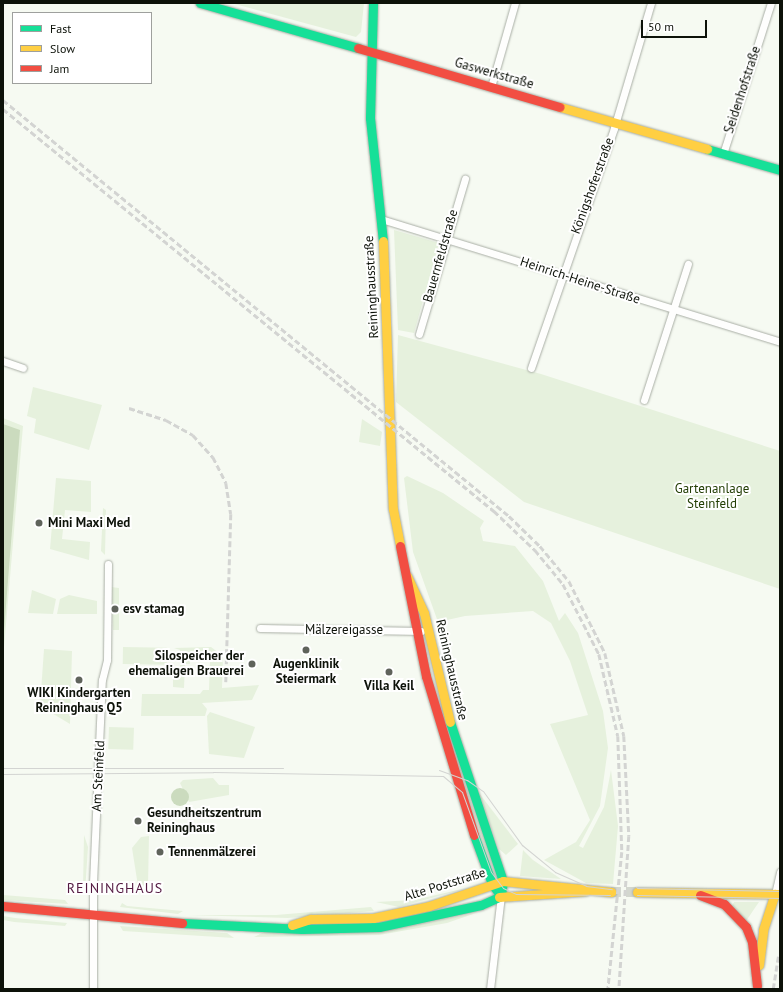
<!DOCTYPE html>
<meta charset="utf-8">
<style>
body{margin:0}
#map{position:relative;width:783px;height:992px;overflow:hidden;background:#f6faf2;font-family:"PT Sans",sans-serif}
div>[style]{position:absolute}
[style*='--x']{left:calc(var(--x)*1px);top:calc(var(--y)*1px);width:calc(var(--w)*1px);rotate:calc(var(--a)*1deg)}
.green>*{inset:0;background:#e6f1dd;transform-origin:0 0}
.water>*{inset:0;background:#cbdbbe}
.round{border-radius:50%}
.secondary-tunnel>*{height:10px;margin-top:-5px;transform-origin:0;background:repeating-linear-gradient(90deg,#d3d7cf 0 10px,transparent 0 15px)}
.roads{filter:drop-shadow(0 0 1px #a9aea5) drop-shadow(0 0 1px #a9aea5)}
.street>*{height:7px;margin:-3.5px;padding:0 3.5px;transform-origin:3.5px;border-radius:3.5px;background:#fefefd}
.fast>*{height:9px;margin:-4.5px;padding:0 4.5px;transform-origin:4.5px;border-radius:4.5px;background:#16e098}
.slow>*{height:9px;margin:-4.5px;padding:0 4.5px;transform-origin:4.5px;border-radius:4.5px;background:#ffcf43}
.jam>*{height:9px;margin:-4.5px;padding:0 4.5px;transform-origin:4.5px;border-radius:4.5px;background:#f24e42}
.tram>*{height:1px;margin:-0.5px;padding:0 0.5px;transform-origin:0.5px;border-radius:0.5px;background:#d3d4d2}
.rail>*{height:2.5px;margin-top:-1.25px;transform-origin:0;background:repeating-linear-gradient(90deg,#d3d4d2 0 6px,transparent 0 9px)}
.dots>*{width:11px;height:11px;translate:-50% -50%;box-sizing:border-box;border:2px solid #fff;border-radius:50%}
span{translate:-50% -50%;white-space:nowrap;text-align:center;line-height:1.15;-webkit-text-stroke:4px #fff;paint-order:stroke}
.street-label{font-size:13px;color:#0d1209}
.park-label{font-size:13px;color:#243f06}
.poi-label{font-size:13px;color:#0d1209;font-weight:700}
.left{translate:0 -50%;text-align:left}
.right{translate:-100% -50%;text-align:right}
.neighbourhood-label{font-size:14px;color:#531941;letter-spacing:1px}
.frame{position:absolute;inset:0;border:4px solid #0d1209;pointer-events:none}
.legend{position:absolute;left:12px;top:12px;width:140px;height:72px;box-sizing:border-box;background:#fff;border:1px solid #9ea09d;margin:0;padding:5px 7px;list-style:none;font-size:12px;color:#0d1209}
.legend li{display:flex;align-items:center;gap:8px;height:20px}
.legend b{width:20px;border:1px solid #9ea09d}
.scale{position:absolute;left:641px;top:20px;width:66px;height:18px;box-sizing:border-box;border:2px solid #0d1209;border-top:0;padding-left:5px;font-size:12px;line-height:14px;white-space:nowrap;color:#0d1209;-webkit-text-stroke:3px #fff;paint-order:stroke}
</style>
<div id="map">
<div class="green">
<div style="clip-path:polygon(231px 3px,364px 3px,361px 32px,356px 37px)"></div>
<div style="clip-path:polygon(394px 230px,439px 243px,414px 333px,398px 330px)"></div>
<div style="clip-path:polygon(398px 335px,541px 374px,780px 451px,780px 589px,524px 502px,396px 402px)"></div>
<div style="clip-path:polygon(33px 387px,102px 405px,89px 450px,34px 433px,36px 419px,27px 416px)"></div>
<div style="clip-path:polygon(3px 418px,23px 426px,3px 659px)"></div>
<div style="clip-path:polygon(362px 419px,382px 432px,380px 446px,359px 442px)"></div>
<div style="clip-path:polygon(407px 476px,443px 493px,484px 521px,480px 528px,483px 541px,515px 546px,543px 581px,559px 621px,565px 613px,578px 633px,603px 711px,608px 748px,600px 806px,579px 846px,583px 848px,604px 807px,611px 770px,618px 826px,613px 884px,586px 883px,544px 860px,576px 842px,590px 820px,550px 724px,588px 715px,570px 661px,551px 623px,533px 611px,465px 616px,438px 622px,413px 552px,404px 478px)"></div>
<div style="clip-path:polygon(56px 478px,91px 481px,91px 512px,65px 510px,62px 539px,90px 542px,89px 560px,50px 549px)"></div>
<div style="clip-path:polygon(103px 508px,106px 510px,105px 555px,101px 551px)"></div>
<div style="clip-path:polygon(111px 587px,119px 588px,119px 630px,113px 630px)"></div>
<div style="clip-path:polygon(32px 590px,56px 599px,53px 614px,28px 613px)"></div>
<div style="clip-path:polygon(69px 595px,97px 601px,97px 614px,57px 614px,60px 599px)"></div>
<div style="left:123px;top:647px;width:44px;height:17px;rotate:1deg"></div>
<div style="clip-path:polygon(211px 647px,223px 656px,222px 688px,259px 685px,252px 700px,202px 703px,207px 709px,205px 716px,141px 716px,142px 694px,200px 694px,203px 690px,209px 690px,210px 661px,190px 661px,190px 664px,185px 664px,184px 688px,173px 687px,173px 674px,180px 674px,180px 650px,174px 648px)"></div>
<div style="clip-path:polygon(44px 649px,72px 651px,70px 724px,40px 706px)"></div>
<div style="clip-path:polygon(210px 712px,255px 727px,244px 758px,209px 754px,207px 716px)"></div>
<div style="left:109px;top:727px;width:25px;height:22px;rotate:2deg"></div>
<div style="clip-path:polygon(213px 778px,219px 785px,229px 785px,229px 795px,189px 802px,180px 783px,183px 780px)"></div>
<div style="clip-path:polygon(464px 782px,495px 870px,495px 872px,475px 823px)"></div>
<div style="clip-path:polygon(479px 793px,518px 844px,506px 855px,499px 849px)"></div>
<div style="clip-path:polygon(84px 835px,88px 847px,85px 892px,83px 889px)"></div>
<div style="clip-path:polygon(149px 836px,148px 885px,138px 886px,132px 848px,141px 837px)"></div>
<div style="clip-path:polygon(523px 850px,533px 860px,561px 879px,520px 876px)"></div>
<div style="clip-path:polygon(471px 887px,399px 907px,376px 902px,414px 900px)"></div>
<div style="clip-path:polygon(3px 895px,65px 900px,68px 904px,3px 900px)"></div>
<div style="clip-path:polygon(734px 902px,759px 902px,746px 921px,732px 906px)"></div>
<div style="clip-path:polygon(122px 903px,127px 906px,183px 911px,178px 914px,120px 907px)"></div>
<div style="clip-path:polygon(371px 907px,374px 911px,288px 918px,188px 915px,276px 915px)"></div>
<div style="clip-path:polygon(476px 913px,447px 923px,379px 935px,254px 937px,264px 932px,384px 931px)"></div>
<div style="clip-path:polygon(3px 916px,15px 918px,67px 923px,65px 926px,14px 922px,3px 920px)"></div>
<div style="clip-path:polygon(120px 926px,227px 933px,234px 938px,123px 931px)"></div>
</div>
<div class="water">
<div style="clip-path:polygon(3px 424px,20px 430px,3px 643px)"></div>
<div class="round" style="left:171px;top:788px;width:18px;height:18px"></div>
</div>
<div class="secondary-tunnel">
<div style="--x:611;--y:892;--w:26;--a:0"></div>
</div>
<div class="roads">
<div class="street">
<div style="--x:491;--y:87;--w:87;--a:-74.1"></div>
<div style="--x:723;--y:154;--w:158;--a:-72.4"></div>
<div style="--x:381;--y:219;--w:418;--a:17.1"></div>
<div style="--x:419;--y:334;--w:162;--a:-73.5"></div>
<div style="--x:3;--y:361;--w:21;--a:19"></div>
<div style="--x:531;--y:368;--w:254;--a:-70.9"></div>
<div style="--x:614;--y:128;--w:130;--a:-73.5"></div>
<div style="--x:644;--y:400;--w:143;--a:-72.1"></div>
<div style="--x:260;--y:628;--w:161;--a:1.1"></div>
<div style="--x:775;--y:894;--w:23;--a:-77"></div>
<div style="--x:93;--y:989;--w:106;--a:-90"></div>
<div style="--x:93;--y:883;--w:203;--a:-87.5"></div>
<div style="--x:102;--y:680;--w:21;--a:-76"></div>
<div style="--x:107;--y:660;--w:96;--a:-89.4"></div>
<div style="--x:490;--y:989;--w:94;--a:-83.3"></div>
</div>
<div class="fast">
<div style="--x:200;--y:3;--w:164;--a:15.9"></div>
<div style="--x:373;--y:3;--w:115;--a:91.5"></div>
<div style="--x:370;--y:118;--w:124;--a:84"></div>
<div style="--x:707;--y:149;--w:76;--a:16"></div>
<div style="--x:450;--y:722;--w:168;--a:71.6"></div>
<div style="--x:503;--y:881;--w:15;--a:98"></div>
<div style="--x:474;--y:835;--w:52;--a:69.8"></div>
<div style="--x:492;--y:884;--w:15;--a:53"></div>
<div style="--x:182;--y:923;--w:120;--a:2.9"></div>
<div style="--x:302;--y:929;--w:77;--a:-1.5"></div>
<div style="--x:379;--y:927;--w:104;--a:-12.2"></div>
<div style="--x:481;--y:905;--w:20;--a:-24"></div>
</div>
<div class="slow">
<div style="--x:560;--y:107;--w:153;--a:15.9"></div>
<div style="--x:383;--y:241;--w:268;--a:87.9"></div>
<div style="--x:393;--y:509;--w:38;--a:79"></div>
<div style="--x:407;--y:576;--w:41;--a:65.3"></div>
<div style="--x:424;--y:613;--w:112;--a:76.6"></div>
<div style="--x:637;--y:892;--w:143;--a:0.8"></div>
<div style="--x:499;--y:897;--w:87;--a:-3.9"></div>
<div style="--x:292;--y:925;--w:20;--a:-18"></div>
<div style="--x:311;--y:919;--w:62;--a:-0.9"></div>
<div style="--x:373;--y:918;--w:57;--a:-12.1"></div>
<div style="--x:429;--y:906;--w:78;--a:-18.7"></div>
<div style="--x:503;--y:881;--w:109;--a:5.8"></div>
<div style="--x:759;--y:965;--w:35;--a:-83"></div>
<div style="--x:763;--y:930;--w:38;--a:-72"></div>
</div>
<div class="jam">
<div style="--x:358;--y:48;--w:210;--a:16.3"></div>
<div style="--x:400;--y:546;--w:133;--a:78.7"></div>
<div style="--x:426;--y:676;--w:166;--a:73.2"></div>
<div style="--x:700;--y:895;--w:26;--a:21"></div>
<div style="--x:724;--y:904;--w:32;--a:46"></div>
<div style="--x:746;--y:927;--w:16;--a:68"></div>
<div style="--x:752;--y:942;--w:44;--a:83.5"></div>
<div style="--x:3;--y:906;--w:180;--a:5.4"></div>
</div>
</div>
<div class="tram">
<div style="--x:3;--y:768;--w:280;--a:0"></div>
<div style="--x:439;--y:770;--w:30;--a:20"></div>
<div style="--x:467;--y:780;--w:19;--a:35"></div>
<div style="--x:483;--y:791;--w:67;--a:54.2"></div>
<div style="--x:522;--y:845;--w:43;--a:39.3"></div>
<div style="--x:555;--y:872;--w:34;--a:24"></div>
<div style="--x:586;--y:886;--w:26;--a:7"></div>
<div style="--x:3;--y:774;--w:210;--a:-0.5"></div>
<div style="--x:213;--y:772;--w:230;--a:1"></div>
<div style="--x:443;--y:776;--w:25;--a:40"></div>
<div style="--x:462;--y:792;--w:85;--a:70.1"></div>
<div style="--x:491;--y:872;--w:20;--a:53"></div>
<div style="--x:503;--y:888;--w:14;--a:25"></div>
<div style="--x:516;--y:894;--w:94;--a:0.6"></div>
<div style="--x:637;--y:888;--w:143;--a:1.2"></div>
<div style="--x:637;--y:895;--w:143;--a:1.2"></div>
</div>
<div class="rail">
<div style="--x:3;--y:100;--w:655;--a:39.42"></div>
<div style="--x:509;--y:516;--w:43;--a:44.1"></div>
<div style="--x:540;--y:546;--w:45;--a:50.4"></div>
<div style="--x:569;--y:581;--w:80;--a:63.4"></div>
<div style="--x:605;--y:653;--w:85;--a:77.1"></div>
<div style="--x:624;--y:736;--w:100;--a:87.1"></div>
<div style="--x:629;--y:836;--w:153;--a:93.7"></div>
<div style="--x:3;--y:109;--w:635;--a:39.31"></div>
<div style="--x:494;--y:511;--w:57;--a:43.6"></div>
<div style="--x:535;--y:550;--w:44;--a:50.5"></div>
<div style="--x:563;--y:584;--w:79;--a:62.8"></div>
<div style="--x:599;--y:654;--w:84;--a:77"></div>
<div style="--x:618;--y:736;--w:116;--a:88"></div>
<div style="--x:622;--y:852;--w:138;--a:95.8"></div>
<div style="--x:129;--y:408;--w:39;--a:18"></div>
<div style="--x:166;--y:420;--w:31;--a:29"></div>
<div style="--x:193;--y:435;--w:30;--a:48"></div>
<div style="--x:213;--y:457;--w:29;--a:63"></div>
<div style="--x:226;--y:483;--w:31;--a:81"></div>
<div style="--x:231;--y:514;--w:170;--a:91.7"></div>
<div style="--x:773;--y:989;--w:33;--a:-81"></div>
</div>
<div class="dots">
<div style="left:39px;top:523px;background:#5f635b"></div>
<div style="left:115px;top:609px;background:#5f635b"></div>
<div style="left:306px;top:650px;background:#5f635b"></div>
<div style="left:252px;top:664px;background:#5f635b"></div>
<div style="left:389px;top:672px;background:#5f635b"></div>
<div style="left:79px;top:680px;background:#5f635b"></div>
<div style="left:138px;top:821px;background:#5f635b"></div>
<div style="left:160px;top:852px;background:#5f635b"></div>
</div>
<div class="street-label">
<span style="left:494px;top:74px;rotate:16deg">Gaswerkstraße</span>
<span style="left:743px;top:90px;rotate:-72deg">Seidenhofstraße</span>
<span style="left:593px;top:186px;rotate:-70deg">Königshoferstraße</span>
<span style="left:441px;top:256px;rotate:-74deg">Bauernfeldstraße</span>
<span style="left:580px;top:281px;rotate:18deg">Heinrich-Heine-Straße</span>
<span style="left:372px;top:287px;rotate:-93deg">Reininghausstraße</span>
<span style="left:344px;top:630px">Mälzereigasse</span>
<span style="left:451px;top:670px;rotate:77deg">Reininghausstraße</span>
<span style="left:99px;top:776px;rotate:-87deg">Am Steinfeld</span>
<span style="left:445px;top:885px;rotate:-17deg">Alte Poststraße</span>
</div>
<div class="park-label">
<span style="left:712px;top:497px">Gartenanlage<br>Steinfeld</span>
</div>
<div class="poi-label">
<span class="left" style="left:48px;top:523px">Mini Maxi Med</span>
<span class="left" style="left:123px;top:609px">esv stamag</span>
<span class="right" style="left:244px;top:664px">Silospeicher der<br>ehemaligen Brauerei</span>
<span style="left:306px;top:672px">Augenklinik<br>Steiermark</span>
<span style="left:389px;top:686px">Villa Keil</span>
<span style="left:79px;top:701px">WIKI Kindergarten<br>Reininghaus Q5</span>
<span class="left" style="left:147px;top:821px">Gesundheitszentrum<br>Reininghaus</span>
<span class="left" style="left:168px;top:852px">Tennenmälzerei</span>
</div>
<div class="neighbourhood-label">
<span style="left:115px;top:888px">REININGHAUS</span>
</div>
<div class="frame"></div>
<ul class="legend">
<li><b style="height:5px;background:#16e098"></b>Fast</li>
<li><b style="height:5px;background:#ffcf43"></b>Slow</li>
<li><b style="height:5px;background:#f24e42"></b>Jam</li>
</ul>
<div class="scale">50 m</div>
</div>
